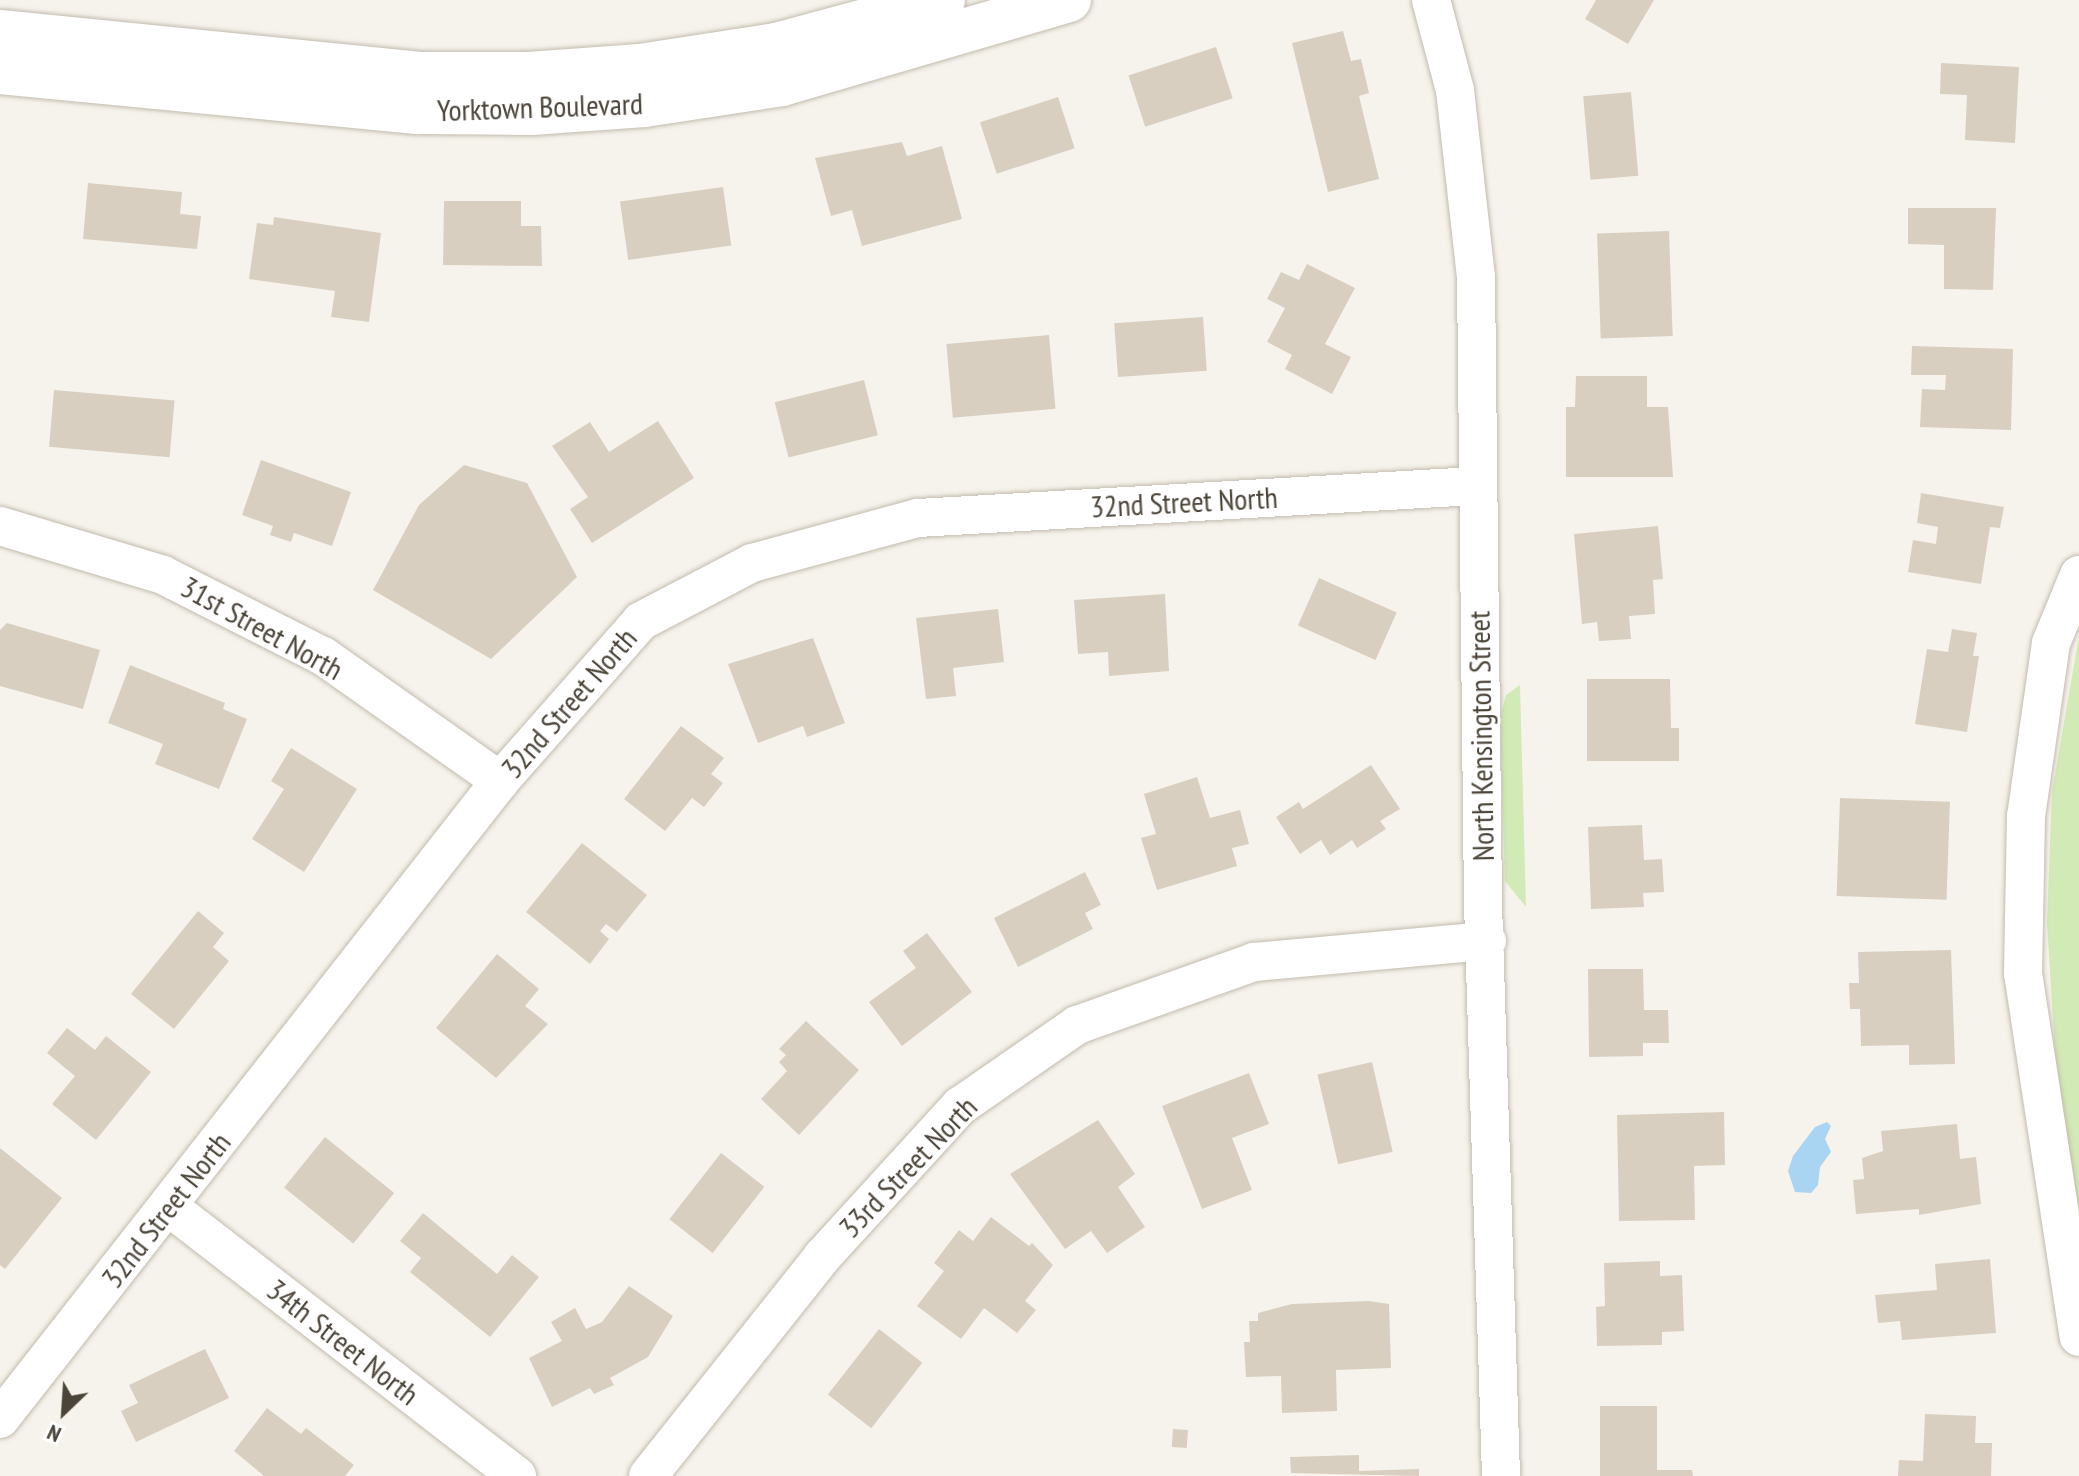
<!DOCTYPE html>
<style>
body{margin:0}
#map{position:relative;width:2079px;height:1476px;overflow:hidden;background:#f6f3ec;font-family:"PT Sans Narrow",sans-serif}
div>[style]{position:absolute}
[style*='--x']{left:calc(var(--x)*1px);top:calc(var(--y)*1px);width:calc(var(--w)*1px);rotate:calc(var(--a)*1deg)}
.green>*{inset:0;background:#d2eab5}
.water>*{inset:0;background:#a9d4f2}
.building>*{inset:0;background:#d8cfc1;transform-origin:0 0}
.roads{filter:drop-shadow(0 0 2px #c2bbae) drop-shadow(0 0 2px #c2bbae)}
.minor>*{height:38px;margin:-19px;padding:0 19px;transform-origin:19px;border-radius:19px;background:#fff}
.tertiary>*{height:44px;margin:-22px;padding:0 22px;transform-origin:22px;border-radius:22px;background:#fff}
span{translate:-50% -50%;white-space:nowrap;text-align:center;line-height:1.15;-webkit-text-stroke:6px #fff;paint-order:stroke}
.street-label{font-size:30px;color:#4b4439}
.north{position:absolute;left:24px;top:1372px;width:80px;height:80px;-webkit-text-stroke:6px #fff;paint-order:stroke;rotate:205deg;font-size:22px;font-weight:700;line-height:32px;text-align:center;color:#4b4439}
.north::after{content:'';display:block;margin:auto;width:28px;height:36px;background:#4b4439;clip-path:polygon(50% 0,100% 100%,50% 72%,0 100%)}
</style>
<div id="map">
<div class="green">
<div style="clip-path:polygon(2079px 636px,2079px 1227px,2055px 1052px,2047px 923px,2052px 792px)"></div>
<div style="clip-path:polygon(1520px 685px,1520px 686px,1526px 907px,1505px 881px,1500px 717px,1506px 695px)"></div>
</div>
<div class="water">
<div style="clip-path:polygon(1827px 1122px,1831px 1126px,1825px 1139px,1831px 1152px,1820px 1167px,1818px 1185px,1811px 1193px,1795px 1192px,1788px 1171px,1793px 1156px,1815px 1127px)"></div>
</div>
<div class="building">
<div style="clip-path:polygon(1596px 0,1654px 0,1628px 44px,1585px 19px)"></div>
<div style="clip-path:polygon(1343px 31px,1351px 61px,1361px 59px,1369px 93px,1359px 96px,1379px 179px,1328px 192px,1292px 43px)"></div>
<div style="left:1216px;top:47px;width:54px;height:92px;rotate:72deg"></div>
<div style="clip-path:polygon(1941px 63px,2019px 67px,2015px 143px,1965px 140px,1967px 95px,1940px 94px)"></div>
<div style="left:1631px;top:92px;width:84px;height:48px;rotate:85deg"></div>
<div style="left:1058px;top:97px;width:54px;height:82px;rotate:72deg"></div>
<div style="clip-path:polygon(902px 142px,907px 156px,942px 146px,962px 219px,862px 246px,852px 210px,831px 216px,815px 158px)"></div>
<div style="clip-path:polygon(88px 183px,182px 192px,180px 214px,201px 216px,197px 249px,83px 239px)"></div>
<div style="left:723px;top:187px;width:59px;height:104px;rotate:82deg"></div>
<div style="clip-path:polygon(444px 201px,521px 201px,521px 226px,541px 226px,542px 266px,443px 265px)"></div>
<div style="clip-path:polygon(1908px 208px,1996px 208px,1993px 290px,1944px 289px,1944px 245px,1908px 244px)"></div>
<div style="clip-path:polygon(274px 217px,381px 233px,369px 322px,331px 317px,335px 291px,249px 279px,257px 223px,273px 225px)"></div>
<div style="left:1669px;top:231px;width:105px;height:72px;rotate:88deg"></div>
<div style="clip-path:polygon(1307px 264px,1355px 288px,1325px 344px,1351px 357px,1332px 394px,1285px 369px,1292px 355px,1267px 342px,1285px 308px,1267px 299px,1281px 272px,1299px 280px)"></div>
<div style="left:1203px;top:317px;width:54px;height:89px;rotate:86deg"></div>
<div style="left:1049px;top:335px;width:74px;height:103px;rotate:85deg"></div>
<div style="clip-path:polygon(1912px 346px,2013px 349px,2011px 430px,1920px 427px,1922px 389px,1945px 390px,1946px 375px,1911px 375px)"></div>
<div style="clip-path:polygon(1576px 376px,1647px 376px,1647px 407px,1668px 407px,1673px 477px,1566px 477px,1566px 407px,1575px 407px)"></div>
<div style="left:864px;top:380px;width:57px;height:92px;rotate:76deg"></div>
<div style="left:54px;top:390px;width:121px;height:57px;rotate:5deg"></div>
<div style="clip-path:polygon(658px 421px,694px 478px,592px 543px,570px 509px,588px 497px,552px 446px,590px 422px,609px 452px)"></div>
<div style="clip-path:polygon(261px 460px,351px 492px,332px 546px,294px 533px,291px 542px,270px 535px,273px 526px,242px 515px)"></div>
<div style="clip-path:polygon(464px 465px,527px 483px,577px 577px,491px 659px,373px 590px,419px 505px)"></div>
<div style="clip-path:polygon(1921px 493px,2004px 507px,2000px 528px,1990px 527px,1981px 584px,1908px 572px,1913px 540px,1936px 544px,1938px 527px,1917px 523px)"></div>
<div style="clip-path:polygon(1658px 526px,1663px 579px,1653px 580px,1655px 614px,1629px 616px,1631px 639px,1599px 641px,1597px 622px,1582px 624px,1574px 534px)"></div>
<div style="left:1319px;top:578px;width:85px;height:52px;rotate:24deg"></div>
<div style="clip-path:polygon(1165px 594px,1169px 671px,1109px 676px,1108px 652px,1078px 654px,1074px 600px)"></div>
<div style="clip-path:polygon(998px 609px,1004px 662px,953px 668px,956px 696px,926px 699px,916px 618px)"></div>
<div style="clip-path:polygon(7px 623px,100px 650px,83px 709px,0 686px,0 630px)"></div>
<div style="clip-path:polygon(1952px 629px,1977px 633px,1973px 656px,1979px 656px,1967px 732px,1915px 724px,1927px 649px,1948px 652px)"></div>
<div style="clip-path:polygon(813px 638px,845px 723px,807px 737px,803px 726px,758px 743px,728px 664px)"></div>
<div style="clip-path:polygon(130px 665px,225px 703px,223px 709px,247px 719px,219px 789px,155px 764px,163px 744px,108px 723px)"></div>
<div style="clip-path:polygon(1587px 679px,1670px 679px,1671px 728px,1679px 728px,1679px 761px,1587px 761px)"></div>
<div style="clip-path:polygon(681px 726px,724px 758px,711px 774px,723px 783px,704px 807px,692px 798px,665px 831px,624px 799px)"></div>
<div style="clip-path:polygon(291px 748px,357px 789px,304px 872px,252px 839px,284px 789px,271px 781px)"></div>
<div style="clip-path:polygon(1371px 765px,1400px 809px,1380px 821px,1386px 829px,1357px 848px,1352px 840px,1330px 855px,1321px 840px,1300px 854px,1276px 817px,1299px 802px,1303px 809px)"></div>
<div style="clip-path:polygon(1197px 777px,1210px 818px,1240px 810px,1249px 844px,1232px 848px,1237px 866px,1157px 890px,1141px 838px,1156px 834px,1144px 794px)"></div>
<div style="left:1840px;top:798px;width:110px;height:98px;rotate:2deg"></div>
<div style="clip-path:polygon(1642px 825px,1644px 860px,1662px 859px,1664px 892px,1643px 893px,1644px 907px,1591px 909px,1588px 827px)"></div>
<div style="clip-path:polygon(582px 843px,647px 895px,617px 932px,606px 924px,600px 931px,609px 939px,590px 964px,526px 912px)"></div>
<div style="clip-path:polygon(1085px 872px,1101px 905px,1085px 913px,1093px 929px,1018px 967px,994px 918px)"></div>
<div style="clip-path:polygon(198px 911px,224px 933px,213px 947px,229px 961px,174px 1029px,131px 994px)"></div>
<div style="clip-path:polygon(927px 933px,972px 992px,902px 1046px,869px 1002px,916px 968px,903px 951px)"></div>
<div style="clip-path:polygon(1951px 950px,1955px 1064px,1909px 1065px,1909px 1045px,1861px 1046px,1860px 1009px,1850px 1009px,1849px 983px,1859px 983px,1858px 952px)"></div>
<div style="clip-path:polygon(497px 954px,539px 989px,525px 1006px,548px 1024px,496px 1078px,436px 1028px)"></div>
<div style="clip-path:polygon(1588px 969px,1643px 969px,1644px 1010px,1668px 1010px,1669px 1043px,1643px 1043px,1643px 1056px,1589px 1057px)"></div>
<div style="clip-path:polygon(806px 1021px,859px 1070px,799px 1135px,761px 1099px,787px 1071px,779px 1062px,786px 1055px,779px 1049px)"></div>
<div style="clip-path:polygon(67px 1028px,95px 1050px,106px 1036px,151px 1072px,96px 1140px,52px 1104px,75px 1076px,47px 1053px)"></div>
<div style="left:1372px;top:1062px;width:92px;height:56px;rotate:77deg"></div>
<div style="clip-path:polygon(1249px 1073px,1269px 1124px,1232px 1138px,1252px 1190px,1202px 1209px,1162px 1106px)"></div>
<div style="clip-path:polygon(1724px 1112px,1725px 1165px,1694px 1166px,1695px 1220px,1619px 1221px,1617px 1115px)"></div>
<div style="clip-path:polygon(1098px 1120px,1135px 1174px,1118px 1187px,1145px 1227px,1107px 1253px,1091px 1231px,1065px 1249px,1010px 1174px)"></div>
<div style="clip-path:polygon(1957px 1124px,1960px 1159px,1976px 1157px,1981px 1204px,1919px 1215px,1919px 1209px,1856px 1214px,1853px 1180px,1864px 1179px,1862px 1158px,1883px 1151px,1881px 1131px)"></div>
<div style="left:325px;top:1137px;width:89px;height:65px;rotate:39deg"></div>
<div style="clip-path:polygon(0 1148px,62px 1198px,5px 1269px,0 1265px)"></div>
<div style="left:721px;top:1153px;width:55px;height:84px;rotate:38deg"></div>
<div style="clip-path:polygon(423px 1213px,497px 1274px,512px 1255px,539px 1277px,490px 1337px,410px 1272px,421px 1258px,400px 1241px)"></div>
<div style="clip-path:polygon(991px 1217px,1029px 1246px,1032px 1243px,1053px 1265px,1025px 1301px,1036px 1310px,1017px 1333px,984px 1308px,961px 1339px,917px 1306px,944px 1271px,934px 1263px,959px 1230px,973px 1241px)"></div>
<div style="clip-path:polygon(1990px 1259px,1996px 1333px,1902px 1340px,1900px 1321px,1878px 1323px,1875px 1295px,1937px 1290px,1935px 1264px)"></div>
<div style="clip-path:polygon(1660px 1261px,1660px 1276px,1682px 1275px,1684px 1331px,1662px 1332px,1662px 1345px,1597px 1346px,1596px 1307px,1605px 1306px,1604px 1263px)"></div>
<div style="clip-path:polygon(629px 1286px,673px 1316px,648px 1357px,610px 1378px,614px 1385px,594px 1394px,590px 1388px,552px 1407px,529px 1358px,562px 1341px,551px 1322px,575px 1308px,586px 1329px,602px 1322px)"></div>
<div style="clip-path:polygon(1369px 1301px,1389px 1304px,1391px 1368px,1336px 1370px,1337px 1411px,1282px 1413px,1281px 1376px,1246px 1377px,1244px 1342px,1250px 1342px,1249px 1321px,1258px 1321px,1258px 1313px,1292px 1304px)"></div>
<div style="left:879px;top:1329px;width:55px;height:83px;rotate:38deg"></div>
<div style="clip-path:polygon(205px 1349px,229px 1398px,136px 1442px,121px 1411px,138px 1403px,129px 1385px)"></div>
<div style="clip-path:polygon(1600px 1406px,1657px 1406px,1657px 1470px,1692px 1470px,1693px 1476px,1600px 1476px)"></div>
<div style="clip-path:polygon(267px 1408px,301px 1434px,306px 1428px,354px 1465px,345px 1476px,264px 1476px,234px 1451px)"></div>
<div style="clip-path:polygon(1925px 1414px,1976px 1416px,1975px 1443px,1992px 1443px,1991px 1476px,1898px 1476px,1899px 1460px,1923px 1461px)"></div>
<div style="left:1173px;top:1429px;width:15px;height:18px;rotate:4deg"></div>
<div style="clip-path:polygon(1359px 1455px,1359px 1471px,1419px 1469px,1419px 1476px,1291px 1473px,1290px 1457px)"></div>
</div>
<div class="roads">
<div class="minor">
<div style="--x:1431;--y:0;--w:93;--a:75.1"></div>
<div style="--x:1455;--y:90;--w:188;--a:83.6"></div>
<div style="--x:1476;--y:277;--w:626;--a:89.36"></div>
<div style="--x:1483;--y:903;--w:573;--a:88.2"></div>
<div style="--x:0;--y:526;--w:170;--a:16.7"></div>
<div style="--x:163;--y:575;--w:179;--a:26.9"></div>
<div style="--x:323;--y:656;--w:217;--a:35.2"></div>
<div style="--x:2079;--y:575;--w:74;--a:112.4"></div>
<div style="--x:2051;--y:643;--w:175;--a:98.2"></div>
<div style="--x:2026;--y:816;--w:157;--a:91.1"></div>
<div style="--x:2023;--y:973;--w:368;--a:81.3"></div>
<div style="--x:169;--y:1207;--w:440;--a:37.7"></div>
<div style="--x:0;--y:1419;--w:811;--a:-51.91"></div>
<div style="--x:500;--y:781;--w:213;--a:-48.6"></div>
<div style="--x:641;--y:621;--w:125;--a:-27.6"></div>
<div style="--x:752;--y:563;--w:172;--a:-15.2"></div>
<div style="--x:918;--y:518;--w:558;--a:-3.29"></div>
<div style="--x:648;--y:1476;--w:280;--a:-51.5"></div>
<div style="--x:822;--y:1257;--w:205;--a:-47.6"></div>
<div style="--x:960;--y:1106;--w:142;--a:-34.7"></div>
<div style="--x:1077;--y:1025;--w:188;--a:-19.6"></div>
<div style="--x:1254;--y:962;--w:234;--a:-5.2"></div>
</div>
<div class="tertiary">
<div style="--x:0;--y:32;--w:420;--a:5.7"></div>
<div style="--x:418;--y:74;--w:110;--a:0"></div>
<div style="--x:528;--y:74;--w:112;--a:-4.1"></div>
<div style="--x:640;--y:66;--w:138;--a:-8.8"></div>
<div style="--x:776;--y:45;--w:173;--a:-15.1"></div>
<div style="--x:0;--y:72;--w:419;--a:5.5"></div>
<div style="--x:417;--y:112;--w:114;--a:0.5"></div>
<div style="--x:531;--y:113;--w:114;--a:-4"></div>
<div style="--x:645;--y:105;--w:139;--a:-8.7"></div>
<div style="--x:782;--y:84;--w:299;--a:-16.3"></div>
</div>
</div>
<div class="street-label">
<span style="left:540px;top:107px;rotate:-2deg">Yorktown Boulevard</span>
<span style="left:1184px;top:502px;rotate:-3deg">32nd Street North</span>
<span style="left:262px;top:628px;rotate:29deg">31st Street North</span>
<span style="left:569px;top:703px;rotate:-49deg">32nd Street North</span>
<span style="left:1481px;top:736px;rotate:-91deg">North Kensington Street</span>
<span style="left:908px;top:1167px;rotate:-46deg">33rd Street North</span>
<span style="left:166px;top:1210px;rotate:-52deg">32nd Street North</span>
<span style="left:343px;top:1342px;rotate:38deg">34th Street North</span>
</div>
<div class="north">N</div>
</div>
